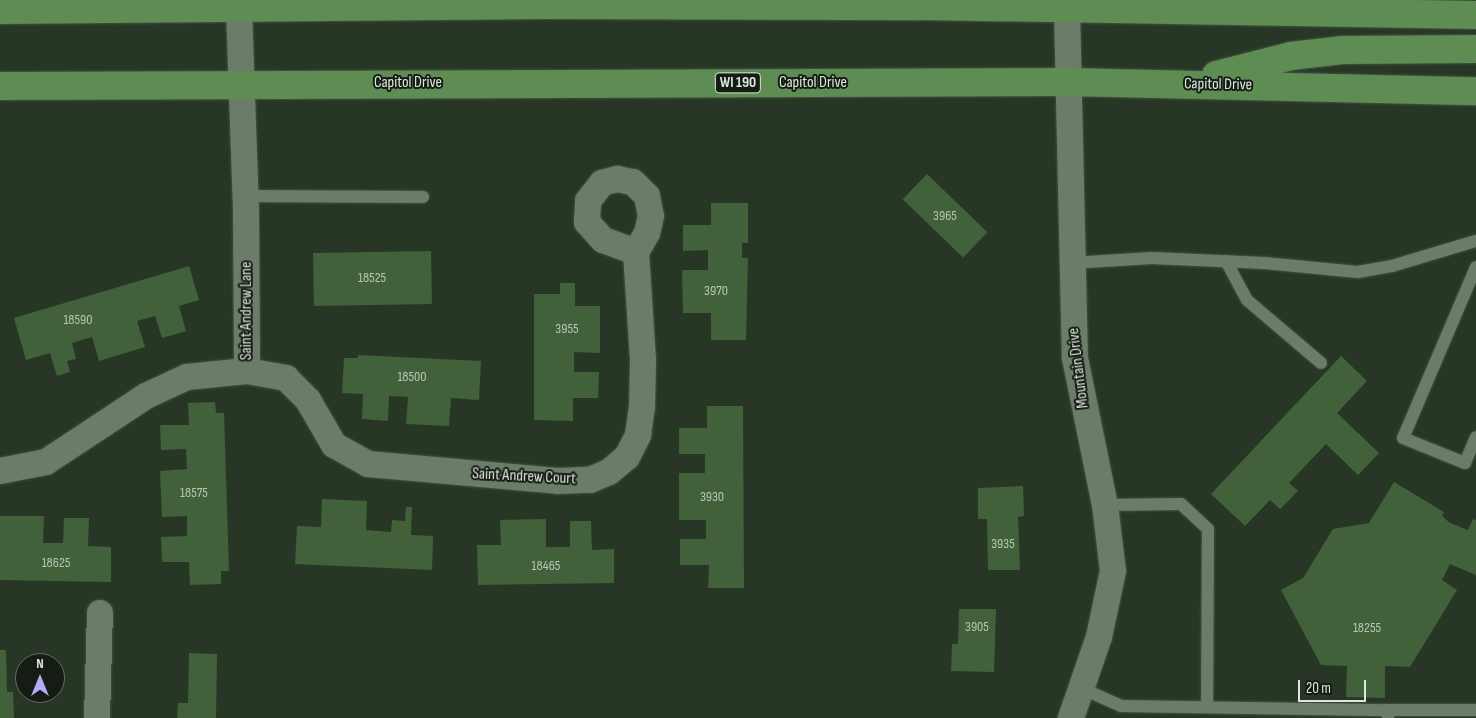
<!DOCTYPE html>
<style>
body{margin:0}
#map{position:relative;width:1476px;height:718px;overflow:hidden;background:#283725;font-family:"Sofia Sans Condensed",sans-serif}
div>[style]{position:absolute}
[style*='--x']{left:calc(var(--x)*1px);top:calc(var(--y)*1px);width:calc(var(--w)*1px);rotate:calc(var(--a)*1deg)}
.building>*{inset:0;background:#41613b;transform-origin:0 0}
.roads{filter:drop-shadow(0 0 1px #465243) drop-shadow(0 0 1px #465243)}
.lane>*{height:12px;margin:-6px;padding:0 6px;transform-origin:6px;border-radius:6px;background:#6b7d68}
.street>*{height:26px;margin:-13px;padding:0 13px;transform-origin:13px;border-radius:13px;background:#6b7d68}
.primary>*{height:28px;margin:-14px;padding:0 14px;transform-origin:14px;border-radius:14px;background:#5d8d53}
span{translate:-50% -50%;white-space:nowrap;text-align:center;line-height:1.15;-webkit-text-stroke:4px #151c14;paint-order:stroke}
.number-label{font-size:14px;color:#b7c6b4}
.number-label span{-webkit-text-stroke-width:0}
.shield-label span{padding:1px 4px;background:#151c14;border:1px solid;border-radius:4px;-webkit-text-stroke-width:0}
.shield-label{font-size:15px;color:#dee7dc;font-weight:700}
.street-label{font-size:16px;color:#dee7dc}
.north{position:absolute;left:15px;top:653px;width:50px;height:50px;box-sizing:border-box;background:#151c14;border:1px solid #656d64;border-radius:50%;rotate:0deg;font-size:14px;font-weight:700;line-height:20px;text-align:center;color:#dee7dc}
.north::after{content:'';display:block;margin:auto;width:18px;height:22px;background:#b6abf8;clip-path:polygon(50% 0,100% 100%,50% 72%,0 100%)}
.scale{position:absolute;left:1298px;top:680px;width:68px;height:22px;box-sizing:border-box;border:2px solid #dee7dc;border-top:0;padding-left:6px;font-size:15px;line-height:18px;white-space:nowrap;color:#dee7dc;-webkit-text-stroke:4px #151c14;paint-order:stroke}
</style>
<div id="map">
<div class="building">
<div style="left:927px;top:174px;width:84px;height:35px;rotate:44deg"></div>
<div style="clip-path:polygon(711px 203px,748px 203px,748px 243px,742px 243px,742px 258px,748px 258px,746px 340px,711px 340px,711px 313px,683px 313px,682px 270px,708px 270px,708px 250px,683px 251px,683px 225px,711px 225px)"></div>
<div style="left:431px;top:251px;width:53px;height:118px;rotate:89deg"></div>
<div style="clip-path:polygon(189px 266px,199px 300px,179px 306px,186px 331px,162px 338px,155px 316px,137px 321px,145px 347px,99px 361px,92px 337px,72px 343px,76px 359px,67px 361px,70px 372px,57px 376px,50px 353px,26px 360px,14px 318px)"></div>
<div style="clip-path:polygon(560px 283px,575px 283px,575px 306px,600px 306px,600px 353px,574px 352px,574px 372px,599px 372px,598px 398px,573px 398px,573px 421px,534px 420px,534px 294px,560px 294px)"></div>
<div style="clip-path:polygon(358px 355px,481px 361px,479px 400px,451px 398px,449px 426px,406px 424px,408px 397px,389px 396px,388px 421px,362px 419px,363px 394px,342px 393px,344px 358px,358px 358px)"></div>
<div style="clip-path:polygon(1341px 356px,1367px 381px,1337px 413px,1379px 453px,1358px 475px,1326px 444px,1289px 483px,1298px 491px,1280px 509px,1270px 500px,1245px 526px,1211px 494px)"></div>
<div style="clip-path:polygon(215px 402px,216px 413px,224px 413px,229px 571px,221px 571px,221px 584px,190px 585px,189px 562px,162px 562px,161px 537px,187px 536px,187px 516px,162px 517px,160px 471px,187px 469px,186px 449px,161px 450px,160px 425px,189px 425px,188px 403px)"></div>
<div style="clip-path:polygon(707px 406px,743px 406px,744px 588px,708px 588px,709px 565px,680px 565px,680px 539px,706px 539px,706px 520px,679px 520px,679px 473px,705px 473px,705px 454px,679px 454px,679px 428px,707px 428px)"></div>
<div style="clip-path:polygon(1394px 482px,1444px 512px,1442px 516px,1450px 523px,1468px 530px,1473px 519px,1476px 520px,1476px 575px,1450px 564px,1442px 580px,1457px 590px,1410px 667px,1385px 666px,1385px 698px,1346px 697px,1347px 666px,1321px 665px,1281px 590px,1303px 578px,1333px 529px,1369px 523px)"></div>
<div style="clip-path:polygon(1023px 486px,1024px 516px,1018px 517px,1020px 570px,988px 570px,987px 519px,978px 519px,978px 488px)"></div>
<div style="clip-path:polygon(322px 499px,367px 501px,366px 530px,391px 532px,392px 520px,405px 521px,406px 507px,412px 507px,411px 535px,433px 536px,432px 570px,295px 564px,297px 526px,321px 527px)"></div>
<div style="clip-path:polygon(0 516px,44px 516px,43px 543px,63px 543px,64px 518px,89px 518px,88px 546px,111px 547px,111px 582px,0 580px)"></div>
<div style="clip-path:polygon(546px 519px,546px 547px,570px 547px,570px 521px,591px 521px,592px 550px,614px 549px,614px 583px,478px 585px,477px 545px,501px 545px,500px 520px)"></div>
<div style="clip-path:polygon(959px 609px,996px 609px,994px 672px,951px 671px,952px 644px,958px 644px)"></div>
<div style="clip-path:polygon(0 650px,6px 650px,7px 692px,13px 692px,14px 718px,0 718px)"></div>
<div style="clip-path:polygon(189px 653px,217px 654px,216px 718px,177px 718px,178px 703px,188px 703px)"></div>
</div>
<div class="roads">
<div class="lane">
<div style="--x:246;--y:196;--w:177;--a:0.3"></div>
<div style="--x:1226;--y:261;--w:44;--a:61.7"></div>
<div style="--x:1247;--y:300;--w:97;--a:40.4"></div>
<div style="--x:1071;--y:263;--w:81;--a:-3.5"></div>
<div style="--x:1152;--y:258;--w:112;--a:2.6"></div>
<div style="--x:1264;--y:263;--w:94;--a:5.5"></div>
<div style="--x:1358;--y:272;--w:35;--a:-10"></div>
<div style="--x:1392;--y:266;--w:88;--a:-16.6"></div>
<div style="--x:1476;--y:267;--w:186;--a:113.1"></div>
<div style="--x:1403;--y:438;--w:67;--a:22"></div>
<div style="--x:1465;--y:463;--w:28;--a:-67"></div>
<div style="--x:1105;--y:505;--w:76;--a:-0.8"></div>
<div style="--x:1181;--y:504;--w:37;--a:43"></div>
<div style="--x:1208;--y:529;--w:178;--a:90.3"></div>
<div style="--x:1081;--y:688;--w:44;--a:24.2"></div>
<div style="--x:1121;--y:706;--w:267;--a:0.9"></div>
<div style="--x:1388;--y:710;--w:8;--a:90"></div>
<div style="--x:1388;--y:710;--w:88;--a:0"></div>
</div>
<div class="street">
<div style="--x:239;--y:9;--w:205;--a:88"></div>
<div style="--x:246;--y:214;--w:157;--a:89.6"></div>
<div style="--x:1067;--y:9;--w:349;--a:88.7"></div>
<div style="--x:1075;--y:358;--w:150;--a:78.5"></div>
<div style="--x:1105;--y:505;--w:66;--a:83.1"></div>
<div style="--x:1113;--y:571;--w:67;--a:102"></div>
<div style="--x:1099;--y:637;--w:86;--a:109.1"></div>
<div style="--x:617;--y:179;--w:16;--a:11"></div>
<div style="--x:633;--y:182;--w:20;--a:45"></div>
<div style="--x:647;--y:196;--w:20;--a:79"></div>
<div style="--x:651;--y:216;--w:17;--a:103"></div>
<div style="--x:647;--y:233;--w:22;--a:120"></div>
<div style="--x:636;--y:252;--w:35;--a:-160"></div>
<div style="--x:603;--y:240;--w:24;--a:-132"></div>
<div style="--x:587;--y:222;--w:21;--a:-87"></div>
<div style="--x:588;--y:201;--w:23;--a:-52"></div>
<div style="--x:602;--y:183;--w:16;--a:-15"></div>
<div style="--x:0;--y:471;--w:47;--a:-11.1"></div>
<div style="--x:46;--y:462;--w:120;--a:-33.4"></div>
<div style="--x:146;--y:396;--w:45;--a:-24.9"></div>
<div style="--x:187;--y:377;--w:60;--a:-5.7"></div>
<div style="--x:247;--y:371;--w:40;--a:10"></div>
<div style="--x:286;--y:378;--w:31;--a:45"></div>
<div style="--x:308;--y:400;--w:52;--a:60"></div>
<div style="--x:334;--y:445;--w:39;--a:29"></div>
<div style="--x:368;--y:464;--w:190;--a:5.1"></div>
<div style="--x:557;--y:481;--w:33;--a:-2"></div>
<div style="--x:590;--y:480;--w:21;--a:-23"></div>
<div style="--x:609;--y:472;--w:23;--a:-40"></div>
<div style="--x:627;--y:457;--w:25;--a:-63"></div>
<div style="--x:638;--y:435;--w:27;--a:-82"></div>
<div style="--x:642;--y:408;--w:48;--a:-88.8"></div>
<div style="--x:643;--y:360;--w:108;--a:-93.7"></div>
<div style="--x:97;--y:718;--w:105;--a:-88.4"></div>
</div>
<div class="primary">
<div style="--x:0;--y:10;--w:545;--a:-0.53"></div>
<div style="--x:545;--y:5;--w:377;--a:0.2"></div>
<div style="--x:922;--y:6;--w:554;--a:0.93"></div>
<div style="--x:1216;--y:75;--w:77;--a:-14.2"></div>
<div style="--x:1291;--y:56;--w:52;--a:-6.6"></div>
<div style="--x:1343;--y:50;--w:133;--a:-0.4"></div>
<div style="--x:0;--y:86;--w:1067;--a:-0.21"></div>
<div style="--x:1067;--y:82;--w:409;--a:1.3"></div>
</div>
</div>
<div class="number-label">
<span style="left:945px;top:216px">3965</span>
<span style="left:372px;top:278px">18525</span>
<span style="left:716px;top:291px">3970</span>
<span style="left:78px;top:320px">18590</span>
<span style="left:567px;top:329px">3955</span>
<span style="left:412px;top:377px">18500</span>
<span style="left:194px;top:493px">18575</span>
<span style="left:712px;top:497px">3930</span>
<span style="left:1003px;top:544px">3935</span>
<span style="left:56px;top:563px">18625</span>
<span style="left:546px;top:566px">18465</span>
<span style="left:977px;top:627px">3905</span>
<span style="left:1367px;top:628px">18255</span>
</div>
<div class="shield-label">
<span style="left:738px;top:83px">WI 190</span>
</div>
<div class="street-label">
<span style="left:408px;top:83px">Capitol Drive</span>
<span style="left:813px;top:83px">Capitol Drive</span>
<span style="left:1218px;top:85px;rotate:1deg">Capitol Drive</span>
<span style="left:247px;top:311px;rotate:-90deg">Saint Andrew Lane</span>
<span style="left:1079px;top:368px;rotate:-97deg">Mountain Drive</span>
<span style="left:524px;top:477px;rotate:3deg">Saint Andrew Court</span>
</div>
<div class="north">N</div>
<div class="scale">20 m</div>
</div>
